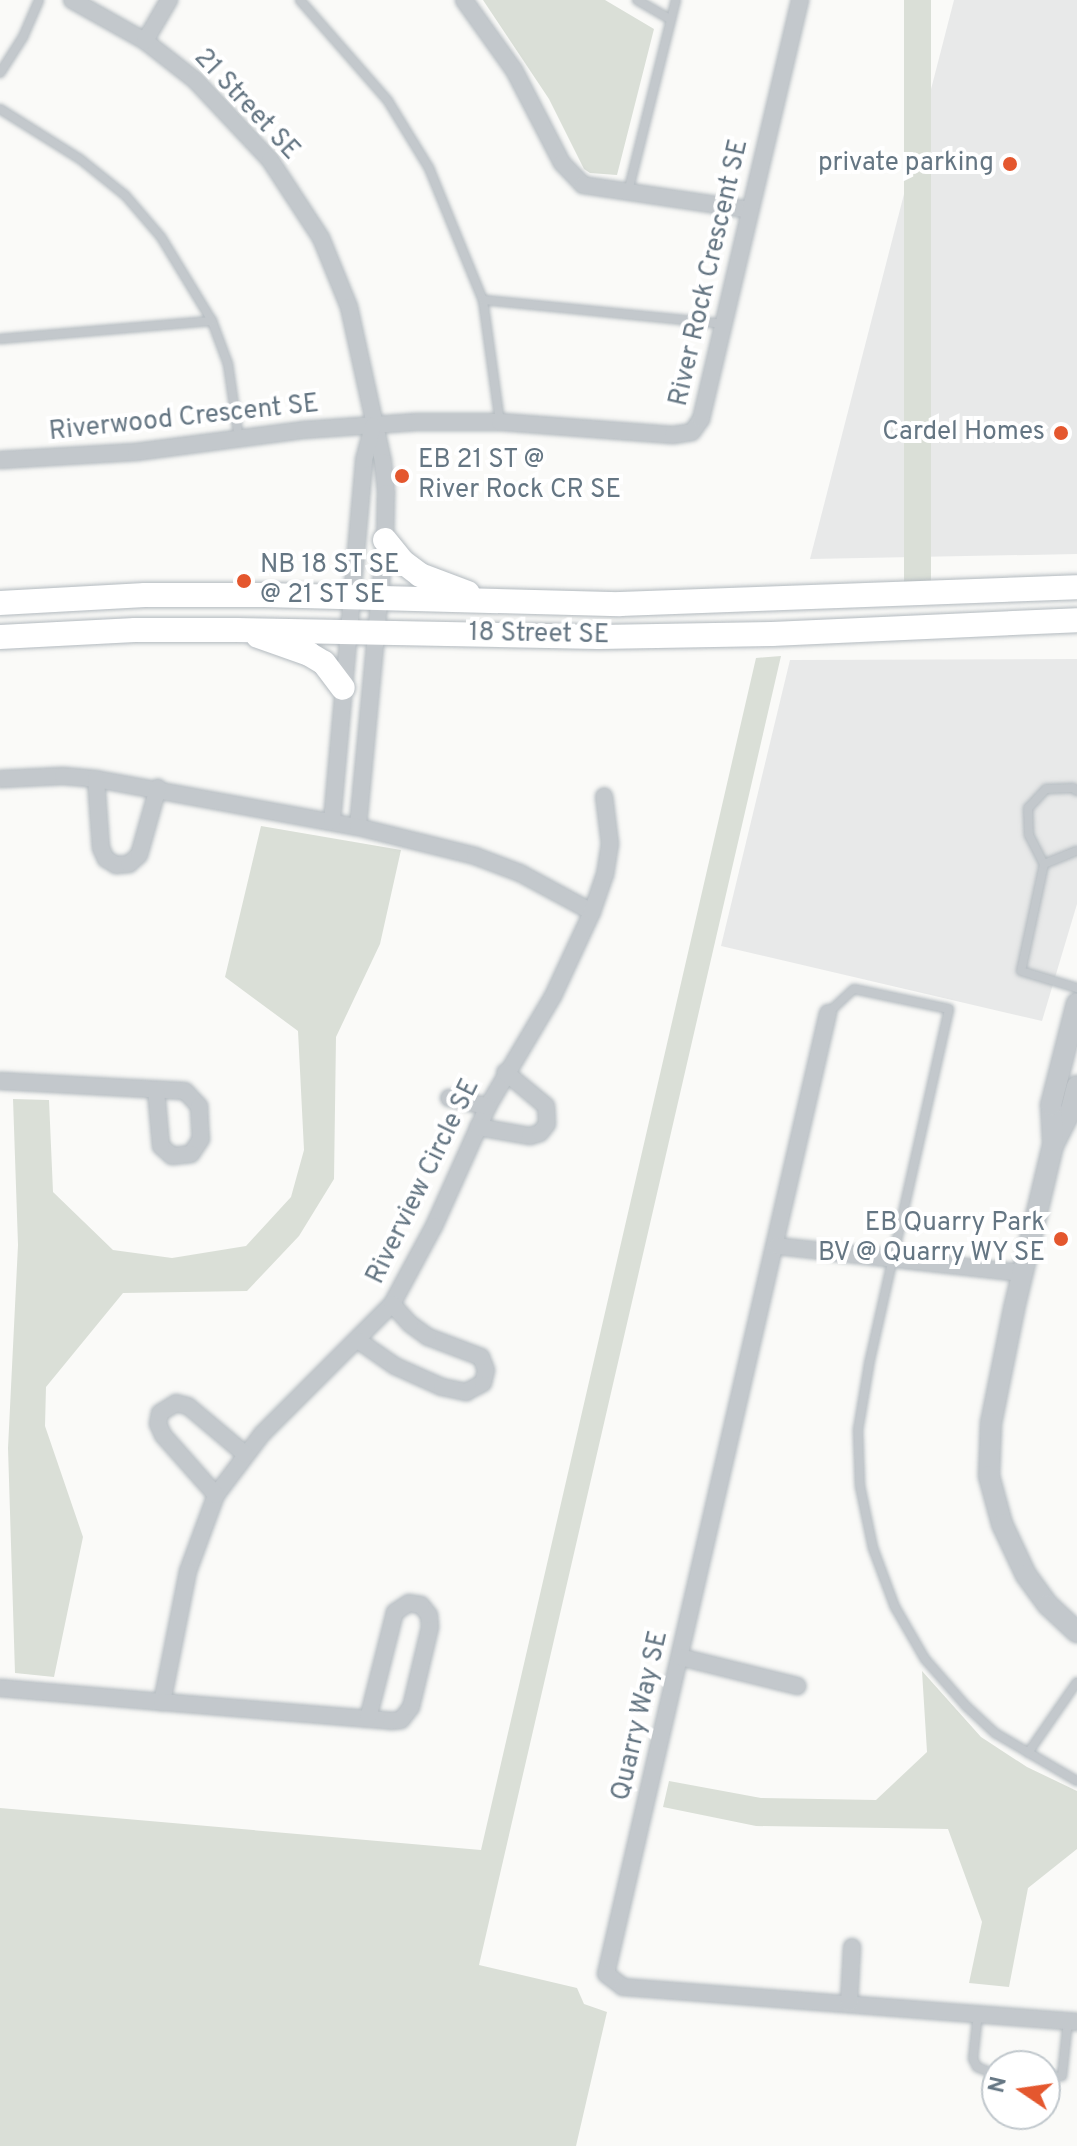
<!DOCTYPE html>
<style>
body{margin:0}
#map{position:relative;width:1077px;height:2146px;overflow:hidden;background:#fafaf8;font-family:Overpass,sans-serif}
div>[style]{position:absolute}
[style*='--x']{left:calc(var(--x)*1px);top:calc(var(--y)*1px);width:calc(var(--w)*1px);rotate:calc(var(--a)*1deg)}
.built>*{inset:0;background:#e8e9e9}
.green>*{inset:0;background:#dadfd7;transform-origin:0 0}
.roads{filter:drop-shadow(0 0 2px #b3babf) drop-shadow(0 0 2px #b3babf)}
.service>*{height:8px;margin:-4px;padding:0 4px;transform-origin:4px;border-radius:4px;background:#c3c8cc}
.minor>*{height:16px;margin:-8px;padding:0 8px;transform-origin:8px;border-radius:8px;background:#c3c8cc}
.tertiary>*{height:20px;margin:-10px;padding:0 10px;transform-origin:10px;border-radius:10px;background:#c3c8cc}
.secondary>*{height:24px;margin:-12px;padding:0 12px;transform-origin:12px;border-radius:12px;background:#fff}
.dots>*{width:22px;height:22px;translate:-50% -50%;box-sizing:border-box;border:4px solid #fff;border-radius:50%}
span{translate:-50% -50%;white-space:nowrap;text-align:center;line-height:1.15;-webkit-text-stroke:8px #fff;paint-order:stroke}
.street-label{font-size:26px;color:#657683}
.poi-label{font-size:26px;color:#657683}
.right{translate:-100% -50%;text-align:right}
.left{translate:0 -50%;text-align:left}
.north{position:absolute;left:981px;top:2050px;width:80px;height:80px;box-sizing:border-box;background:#fff;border:2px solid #c1c8cd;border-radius:50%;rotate:283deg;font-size:22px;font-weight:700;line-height:32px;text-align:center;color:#657683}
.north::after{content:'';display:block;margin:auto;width:28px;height:36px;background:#e4572e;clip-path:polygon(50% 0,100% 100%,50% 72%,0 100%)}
</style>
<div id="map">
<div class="built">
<div style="clip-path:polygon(954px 0,1077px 0,1077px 554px,810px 559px)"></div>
<div style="clip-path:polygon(1077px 659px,1077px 904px,1042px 1021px,721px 946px,790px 660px)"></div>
</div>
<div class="green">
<div style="clip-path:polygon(483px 0,605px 0,654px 29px,617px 175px,590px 173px,584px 169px,549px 99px)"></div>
<div style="left:904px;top:0;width:27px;height:584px"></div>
<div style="clip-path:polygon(781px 656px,479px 1965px,577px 1988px,584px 2004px,607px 2012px,576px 2146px,0 2146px,0 1808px,481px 1850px,756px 658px)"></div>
<div style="clip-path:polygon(261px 826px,401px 850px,380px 944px,336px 1037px,334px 1179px,299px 1236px,247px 1291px,123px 1293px,46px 1387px,45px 1426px,83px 1537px,54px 1677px,15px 1673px,8px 1448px,18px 1245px,13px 1099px,49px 1100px,53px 1192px,113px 1250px,172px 1258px,246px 1246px,291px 1197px,304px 1150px,298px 1031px,225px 977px)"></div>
<div style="clip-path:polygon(922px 1671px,981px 1737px,1027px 1767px,1077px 1791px,1077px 1849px,1028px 1888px,1009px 1987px,969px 1983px,982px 1922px,948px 1829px,756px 1826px,663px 1807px,669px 1781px,761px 1798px,876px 1800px,927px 1752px)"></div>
</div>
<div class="roads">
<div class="service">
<div style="--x:300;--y:0;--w:134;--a:48.9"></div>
<div style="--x:388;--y:101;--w:79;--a:58.5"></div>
<div style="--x:429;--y:168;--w:143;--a:67.8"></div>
<div style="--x:483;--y:300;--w:123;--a:82.1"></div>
<div style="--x:637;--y:0;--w:38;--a:30"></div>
<div style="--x:0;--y:73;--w:43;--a:-57.4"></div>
<div style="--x:23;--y:37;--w:40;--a:-66.6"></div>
<div style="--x:0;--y:109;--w:94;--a:32"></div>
<div style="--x:80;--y:159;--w:58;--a:38.7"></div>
<div style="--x:125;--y:195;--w:55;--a:49.4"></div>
<div style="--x:161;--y:237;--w:98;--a:58.7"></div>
<div style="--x:212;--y:321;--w:46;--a:69.6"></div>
<div style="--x:228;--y:364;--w:76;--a:81.7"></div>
<div style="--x:628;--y:192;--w:198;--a:-76"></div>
<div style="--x:483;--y:300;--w:241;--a:5.7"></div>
<div style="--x:0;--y:339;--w:213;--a:-4.9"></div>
<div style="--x:1077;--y:791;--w:5;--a:-143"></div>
<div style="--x:1073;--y:788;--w:27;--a:178"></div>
<div style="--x:1046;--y:789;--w:26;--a:133"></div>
<div style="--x:1028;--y:808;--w:27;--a:88"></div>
<div style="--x:1029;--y:835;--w:33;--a:63"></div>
<div style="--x:1044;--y:864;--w:109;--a:102.1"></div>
<div style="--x:1021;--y:971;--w:59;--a:16.9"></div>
<div style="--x:1044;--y:864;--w:35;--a:-22"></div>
<div style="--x:828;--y:1013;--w:35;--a:-43"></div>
<div style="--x:854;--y:989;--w:97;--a:11.9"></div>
<div style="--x:949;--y:1009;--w:365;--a:102.7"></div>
<div style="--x:869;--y:1365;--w:66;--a:99.6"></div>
<div style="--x:858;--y:1430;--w:56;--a:88"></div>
<div style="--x:860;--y:1486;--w:63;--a:78.2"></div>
<div style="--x:873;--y:1548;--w:63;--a:69.6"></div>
<div style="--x:895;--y:1607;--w:60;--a:60"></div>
<div style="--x:925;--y:1659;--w:62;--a:48.9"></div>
<div style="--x:966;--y:1706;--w:40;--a:43"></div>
<div style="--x:995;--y:1733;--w:95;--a:30.3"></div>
<div style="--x:1028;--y:1753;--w:86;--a:-55.4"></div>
<div style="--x:978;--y:2013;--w:46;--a:96.2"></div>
<div style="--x:973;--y:2059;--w:9;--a:63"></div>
<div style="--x:977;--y:2067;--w:22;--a:22"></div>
<div style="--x:1045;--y:2078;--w:17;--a:-7"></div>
<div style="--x:1062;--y:2076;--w:55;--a:-83.8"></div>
</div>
<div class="minor">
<div style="--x:72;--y:0;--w:84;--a:29.3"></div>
<div style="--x:145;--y:41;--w:63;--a:38"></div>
<div style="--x:195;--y:80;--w:110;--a:46.8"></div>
<div style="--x:270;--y:160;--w:93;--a:56.8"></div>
<div style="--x:321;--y:238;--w:74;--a:67.9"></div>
<div style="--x:349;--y:307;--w:159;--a:77.6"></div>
<div style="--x:383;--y:462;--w:31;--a:84"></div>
<div style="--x:386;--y:493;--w:47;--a:91.2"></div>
<div style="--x:385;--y:540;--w:288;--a:95.4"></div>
<div style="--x:464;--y:0;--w:86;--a:54.5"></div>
<div style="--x:514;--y:70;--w:105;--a:62.7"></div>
<div style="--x:562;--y:163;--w:30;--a:46"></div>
<div style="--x:583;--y:185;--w:169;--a:8.5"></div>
<div style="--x:145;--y:41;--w:48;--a:-59.7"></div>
<div style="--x:0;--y:460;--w:136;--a:-3.4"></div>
<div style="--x:136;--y:452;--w:168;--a:-7.5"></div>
<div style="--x:303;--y:430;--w:114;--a:-4"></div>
<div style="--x:417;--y:422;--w:83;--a:0"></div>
<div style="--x:500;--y:422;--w:173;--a:4.3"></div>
<div style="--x:673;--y:435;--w:19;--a:-9"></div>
<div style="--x:692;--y:432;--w:16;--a:-55"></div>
<div style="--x:701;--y:419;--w:431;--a:-76.7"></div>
<div style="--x:0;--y:779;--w:63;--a:-2.7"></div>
<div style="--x:63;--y:776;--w:33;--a:5"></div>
<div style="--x:96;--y:779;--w:266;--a:10.4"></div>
<div style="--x:358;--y:827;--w:121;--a:13.9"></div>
<div style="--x:475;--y:856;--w:48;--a:20.7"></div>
<div style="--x:520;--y:873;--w:82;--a:28.4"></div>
<div style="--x:592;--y:912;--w:93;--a:114.9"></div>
<div style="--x:553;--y:996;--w:128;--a:120.6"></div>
<div style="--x:488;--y:1106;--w:132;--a:114.2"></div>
<div style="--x:434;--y:1226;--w:89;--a:118.3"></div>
<div style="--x:392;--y:1304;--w:184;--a:135"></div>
<div style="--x:262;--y:1434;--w:76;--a:127"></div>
<div style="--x:216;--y:1495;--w:81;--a:110.2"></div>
<div style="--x:188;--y:1571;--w:134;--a:101.2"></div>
<div style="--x:162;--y:1702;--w:163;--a:-175.1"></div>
<div style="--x:96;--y:779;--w:69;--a:85.9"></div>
<div style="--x:101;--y:848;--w:12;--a:66"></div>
<div style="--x:106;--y:859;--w:12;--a:31"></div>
<div style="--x:116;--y:865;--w:13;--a:-4"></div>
<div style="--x:129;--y:864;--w:13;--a:-42"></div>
<div style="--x:139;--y:855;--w:70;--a:-74.2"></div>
<div style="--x:332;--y:821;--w:362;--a:-84.9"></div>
<div style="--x:364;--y:460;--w:35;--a:-75"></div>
<div style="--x:592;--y:912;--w:39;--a:-71"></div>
<div style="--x:605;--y:875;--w:31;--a:-81"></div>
<div style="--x:610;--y:844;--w:48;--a:-97.1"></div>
<div style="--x:828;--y:1013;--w:986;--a:103.01"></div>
<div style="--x:606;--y:1974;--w:21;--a:37"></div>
<div style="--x:623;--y:1987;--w:455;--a:4.4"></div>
<div style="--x:0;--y:1081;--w:185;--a:3.1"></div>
<div style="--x:185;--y:1091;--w:21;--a:47"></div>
<div style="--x:199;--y:1106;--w:33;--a:87"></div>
<div style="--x:201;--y:1139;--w:18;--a:124"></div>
<div style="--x:191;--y:1154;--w:19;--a:174"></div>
<div style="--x:172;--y:1156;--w:15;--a:-138"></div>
<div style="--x:161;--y:1146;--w:56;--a:-95.1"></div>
<div style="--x:449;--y:1098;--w:40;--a:12"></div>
<div style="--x:478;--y:1127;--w:53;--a:9.8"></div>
<div style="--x:530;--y:1136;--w:10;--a:-17"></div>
<div style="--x:540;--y:1133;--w:11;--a:-52"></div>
<div style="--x:547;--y:1124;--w:18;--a:-93"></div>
<div style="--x:546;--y:1106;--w:53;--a:-140.3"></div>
<div style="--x:777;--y:1246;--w:247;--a:6.3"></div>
<div style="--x:359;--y:1341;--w:44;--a:34.8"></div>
<div style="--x:395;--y:1366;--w:51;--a:24.1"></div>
<div style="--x:442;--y:1387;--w:25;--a:12"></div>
<div style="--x:466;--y:1392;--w:19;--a:-28"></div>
<div style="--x:483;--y:1383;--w:13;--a:-77"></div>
<div style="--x:486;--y:1370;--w:14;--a:-111"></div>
<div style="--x:481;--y:1357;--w:57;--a:-159.3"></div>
<div style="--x:428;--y:1337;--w:22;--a:-144"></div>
<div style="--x:410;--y:1324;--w:27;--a:-132"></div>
<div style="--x:216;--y:1495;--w:80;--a:-131.5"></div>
<div style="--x:163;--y:1435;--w:12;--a:-114"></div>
<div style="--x:158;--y:1424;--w:11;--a:-80"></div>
<div style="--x:160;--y:1413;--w:19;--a:-32"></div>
<div style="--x:176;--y:1403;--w:12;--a:14"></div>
<div style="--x:188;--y:1406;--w:75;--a:40.1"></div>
<div style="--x:680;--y:1657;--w:121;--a:13.9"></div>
<div style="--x:162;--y:1702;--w:230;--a:4.7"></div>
<div style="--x:391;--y:1721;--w:10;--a:-6"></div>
<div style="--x:401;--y:1720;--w:16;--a:-52"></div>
<div style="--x:411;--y:1707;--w:82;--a:-76.6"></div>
<div style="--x:430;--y:1627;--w:12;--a:-95"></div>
<div style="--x:429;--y:1615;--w:13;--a:-129"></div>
<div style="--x:421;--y:1605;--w:12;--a:-171"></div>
<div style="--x:409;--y:1603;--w:17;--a:147"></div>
<div style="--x:395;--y:1612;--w:110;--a:104.2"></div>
<div style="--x:849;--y:2003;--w:56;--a:-86.9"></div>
</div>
<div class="tertiary">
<div style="--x:1077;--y:1086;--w:25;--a:104"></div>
<div style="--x:1071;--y:1110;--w:39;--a:117"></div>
<div style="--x:1053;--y:1145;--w:169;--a:103.4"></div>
<div style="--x:1014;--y:1309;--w:116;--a:101.4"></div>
<div style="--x:991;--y:1423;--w:53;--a:92.2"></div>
<div style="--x:989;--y:1476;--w:50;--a:74.8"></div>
<div style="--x:1002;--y:1524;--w:56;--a:64.8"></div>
<div style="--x:1026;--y:1575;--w:37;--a:54"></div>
<div style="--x:1048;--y:1605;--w:40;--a:43"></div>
<div style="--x:1053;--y:1141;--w:36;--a:-93"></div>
<div style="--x:1051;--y:1105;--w:105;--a:-75.7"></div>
</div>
<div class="secondary">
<div style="--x:385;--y:540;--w:28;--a:51"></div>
<div style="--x:403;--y:562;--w:21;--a:37"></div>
<div style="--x:420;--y:575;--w:51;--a:20.6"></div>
<div style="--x:0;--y:603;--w:145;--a:-3.2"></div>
<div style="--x:145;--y:595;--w:120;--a:0"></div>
<div style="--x:265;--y:595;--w:355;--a:1.5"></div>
<div style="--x:620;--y:604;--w:457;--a:-2.1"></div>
<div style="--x:258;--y:636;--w:54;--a:19.4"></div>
<div style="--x:309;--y:654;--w:17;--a:31"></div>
<div style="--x:324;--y:663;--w:31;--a:53"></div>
<div style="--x:0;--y:637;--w:135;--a:-3"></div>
<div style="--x:135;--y:630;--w:102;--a:0"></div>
<div style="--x:237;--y:630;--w:362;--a:1.1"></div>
<div style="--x:599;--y:637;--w:173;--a:-1"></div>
<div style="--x:772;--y:634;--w:305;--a:-2.6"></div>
</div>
</div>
<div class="dots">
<div style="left:1010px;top:164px;background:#e4572e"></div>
<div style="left:1061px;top:433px;background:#e4572e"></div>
<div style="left:402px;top:476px;background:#e4572e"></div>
<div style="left:244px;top:581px;background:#e4572e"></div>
<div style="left:1061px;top:1239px;background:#e4572e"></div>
</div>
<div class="street-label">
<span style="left:246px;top:105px;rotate:47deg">21 Street SE</span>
<span style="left:710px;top:273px;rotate:-77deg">River Rock Crescent SE</span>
<span style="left:184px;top:419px;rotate:-6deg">Riverwood Crescent SE</span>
<span style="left:539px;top:635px;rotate:1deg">18 Street SE</span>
<span style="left:424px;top:1182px;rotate:-64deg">Riverview Circle SE</span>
<span style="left:641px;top:1716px;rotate:-77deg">Quarry Way SE</span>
</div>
<div class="poi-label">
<span class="right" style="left:994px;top:164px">private parking</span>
<span class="right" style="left:1045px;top:433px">Cardel Homes</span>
<span class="left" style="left:418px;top:476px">EB 21 ST @<br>River Rock CR SE</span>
<span class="left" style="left:260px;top:581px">NB 18 ST SE<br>@ 21 ST SE</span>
<span class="right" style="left:1045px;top:1239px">EB Quarry Park<br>BV @ Quarry WY SE</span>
</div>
<div class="north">N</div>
</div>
